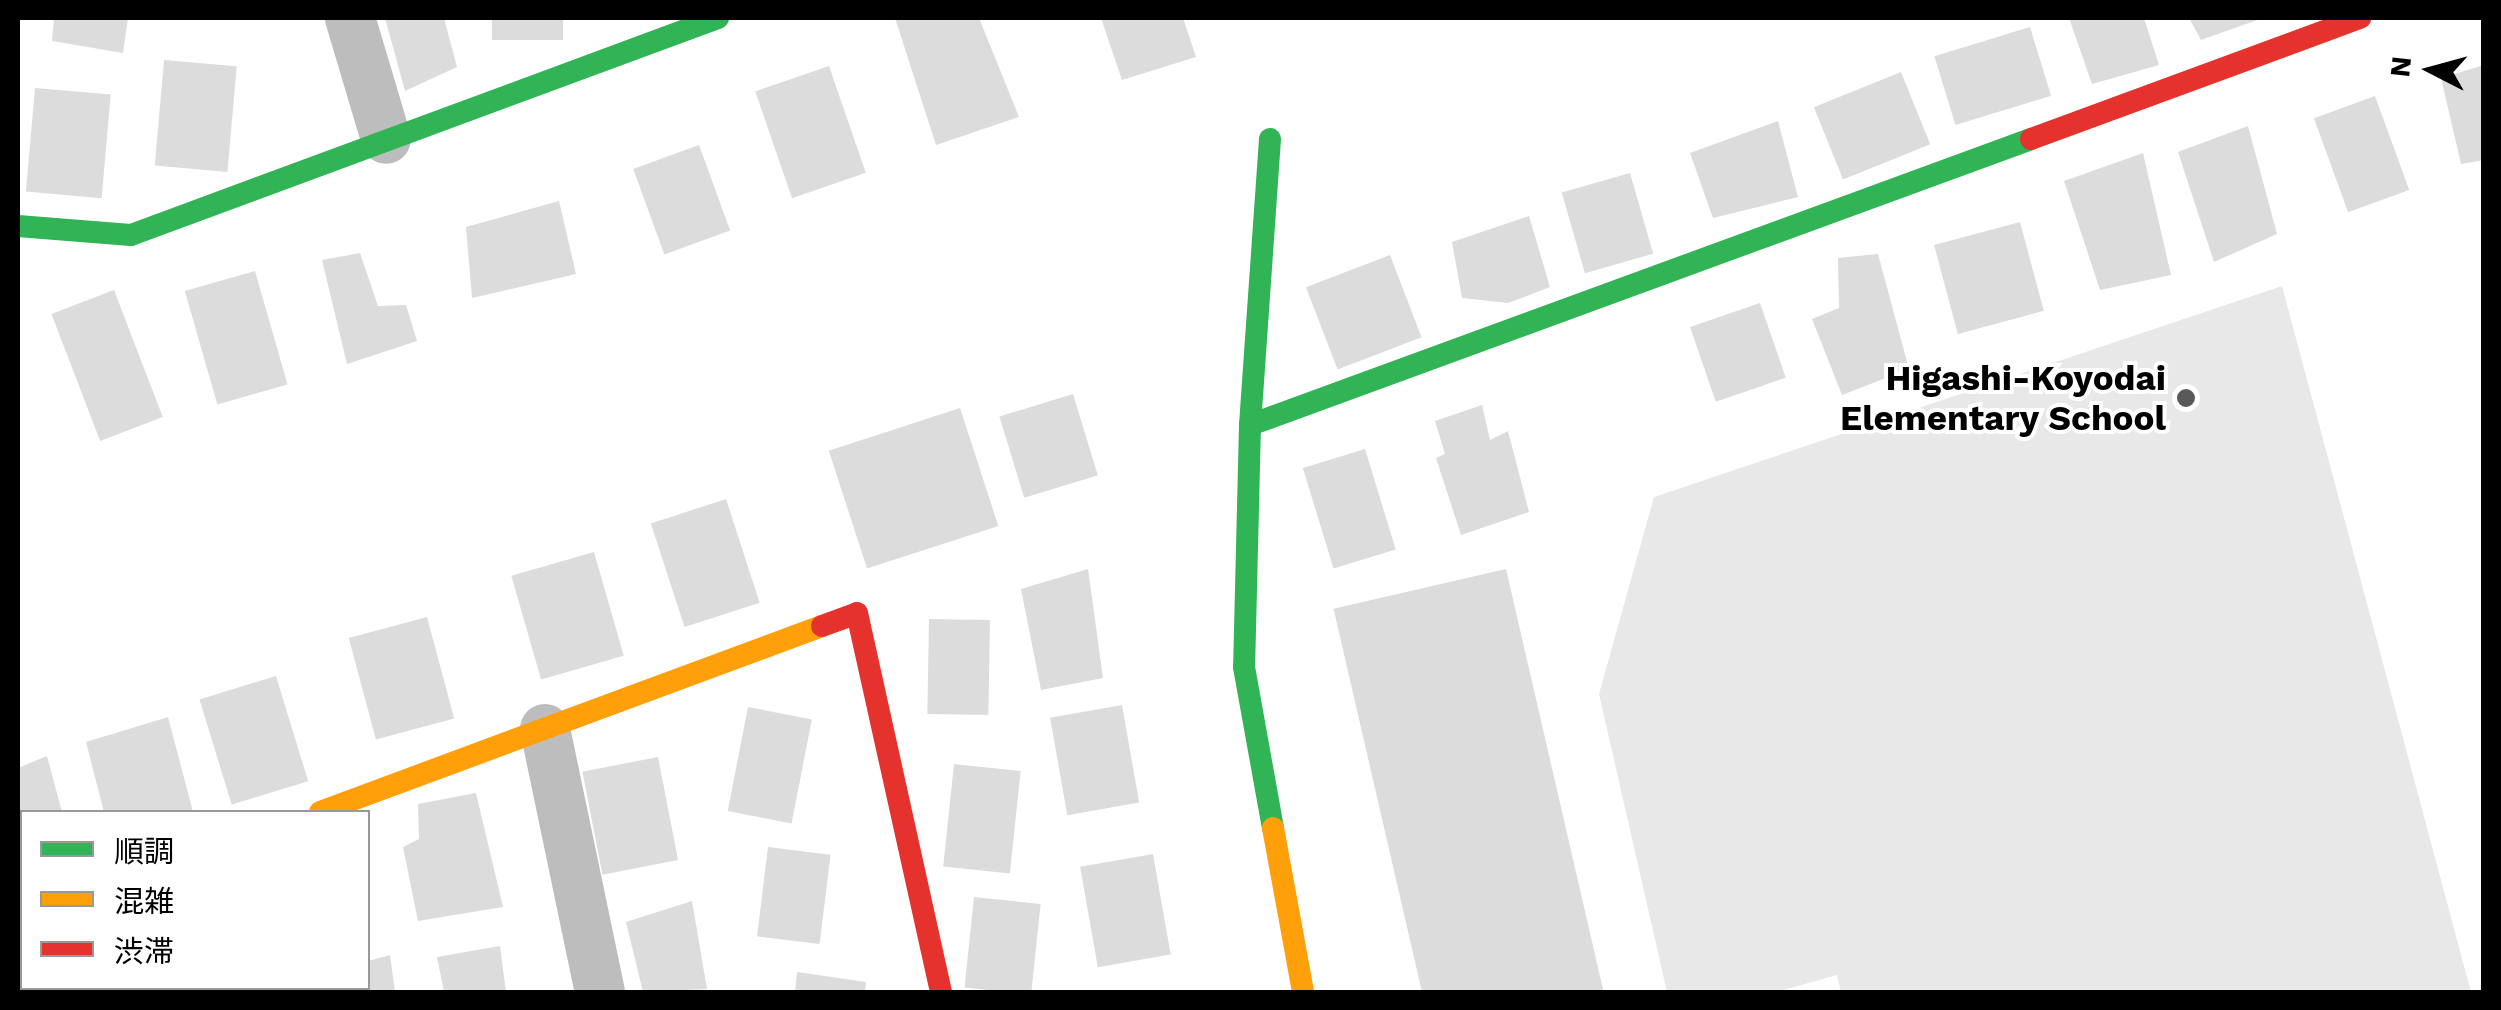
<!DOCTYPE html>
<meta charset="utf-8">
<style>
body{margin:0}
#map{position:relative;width:2501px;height:1010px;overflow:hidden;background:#fff;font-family:"Work Sans","Noto Sans JP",sans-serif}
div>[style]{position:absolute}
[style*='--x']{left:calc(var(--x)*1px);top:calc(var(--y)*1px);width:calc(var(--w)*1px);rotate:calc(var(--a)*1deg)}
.green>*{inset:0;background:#e8e8e8}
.building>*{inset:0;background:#dcdcdc;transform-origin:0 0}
.street>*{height:50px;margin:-25px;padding:0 25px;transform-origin:25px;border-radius:25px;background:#bdbdbd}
.fast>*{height:22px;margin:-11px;padding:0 11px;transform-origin:11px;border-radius:11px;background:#30b455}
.slow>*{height:22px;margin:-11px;padding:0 11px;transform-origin:11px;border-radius:11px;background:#ff9f0a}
.jam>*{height:22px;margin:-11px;padding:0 11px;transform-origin:11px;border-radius:11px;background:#e5322d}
.dots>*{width:28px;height:28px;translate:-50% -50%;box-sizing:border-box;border:5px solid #fff;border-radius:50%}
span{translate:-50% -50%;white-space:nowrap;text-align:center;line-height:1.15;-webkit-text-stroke:8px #fff;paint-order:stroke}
.poi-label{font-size:35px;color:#000;font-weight:700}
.right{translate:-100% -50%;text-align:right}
.frame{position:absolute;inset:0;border:20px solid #000;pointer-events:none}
.legend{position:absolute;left:20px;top:810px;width:350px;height:180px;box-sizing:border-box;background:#fff;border:2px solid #999;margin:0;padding:12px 18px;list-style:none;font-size:30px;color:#000}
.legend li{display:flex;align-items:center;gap:20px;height:50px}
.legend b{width:50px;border:2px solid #999}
.north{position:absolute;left:2381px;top:20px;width:100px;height:100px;-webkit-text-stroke:8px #fff;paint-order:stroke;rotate:276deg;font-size:28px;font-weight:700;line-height:40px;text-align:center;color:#000}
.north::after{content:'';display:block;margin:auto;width:35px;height:45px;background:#000;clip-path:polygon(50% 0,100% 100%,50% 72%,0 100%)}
</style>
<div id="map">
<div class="green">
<div style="clip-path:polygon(2282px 286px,2471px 992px,1841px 992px,1837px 975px,1776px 992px,1667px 992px,1599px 694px,1654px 497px)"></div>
</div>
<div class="building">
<div style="clip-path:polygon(54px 18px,128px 18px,123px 53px,52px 41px)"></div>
<div style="clip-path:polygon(385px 18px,444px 18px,457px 67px,405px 91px)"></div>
<div style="left:492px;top:18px;width:71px;height:22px"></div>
<div style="clip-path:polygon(895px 18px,979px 18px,1019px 117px,936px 145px)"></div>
<div style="clip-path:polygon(1101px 18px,1183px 18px,1196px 57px,1122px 80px)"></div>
<div style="clip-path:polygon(2069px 18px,2144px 18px,2159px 65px,2092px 84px)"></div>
<div style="clip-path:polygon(2189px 18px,2263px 18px,2201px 40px)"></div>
<div style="left:2030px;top:27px;width:72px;height:100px;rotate:73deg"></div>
<div style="left:164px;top:60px;width:73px;height:106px;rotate:5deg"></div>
<div style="clip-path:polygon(2484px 65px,2484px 160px,2461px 164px,2441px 78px)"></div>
<div style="left:829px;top:66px;width:113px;height:78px;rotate:71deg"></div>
<div style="left:1901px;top:72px;width:78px;height:94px;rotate:68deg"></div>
<div style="left:35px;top:88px;width:76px;height:104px;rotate:5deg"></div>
<div style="left:2375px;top:96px;width:100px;height:65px;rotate:70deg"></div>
<div style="clip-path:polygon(1778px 121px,1798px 197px,1713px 218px,1690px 153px)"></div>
<div style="clip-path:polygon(2248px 126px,2277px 234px,2214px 262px,2178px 152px)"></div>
<div style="left:699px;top:145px;width:91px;height:70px;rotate:70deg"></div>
<div style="clip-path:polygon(2143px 153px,2171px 275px,2100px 290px,2064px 181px)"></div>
<div style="left:1630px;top:173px;width:84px;height:71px;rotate:74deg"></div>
<div style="clip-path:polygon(559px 201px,576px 274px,472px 298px,466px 227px)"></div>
<div style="clip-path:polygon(1529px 216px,1550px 287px,1508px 303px,1462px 298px,1452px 242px)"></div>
<div style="left:2020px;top:222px;width:92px;height:89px;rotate:75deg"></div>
<div style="clip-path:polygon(360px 253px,378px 306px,406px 305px,417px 341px,347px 364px,322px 260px)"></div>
<div style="clip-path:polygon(1878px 254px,1909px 369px,1842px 395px,1812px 319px,1839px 308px,1838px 258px)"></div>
<div style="left:1390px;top:255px;width:88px;height:90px;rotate:69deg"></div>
<div style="left:255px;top:271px;width:118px;height:73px;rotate:74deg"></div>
<div style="left:114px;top:290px;width:136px;height:67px;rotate:69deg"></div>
<div style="left:1760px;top:303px;width:79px;height:74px;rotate:71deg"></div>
<div style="left:1073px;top:394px;width:85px;height:77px;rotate:73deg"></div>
<div style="clip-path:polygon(1482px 405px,1490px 440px,1508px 431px,1529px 512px,1461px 535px,1436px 458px,1445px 454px,1435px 421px)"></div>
<div style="left:960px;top:408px;width:124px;height:138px;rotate:72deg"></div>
<div style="left:1365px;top:449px;width:105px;height:65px;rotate:73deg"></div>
<div style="left:726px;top:499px;width:109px;height:79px;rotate:72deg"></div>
<div style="left:594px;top:552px;width:108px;height:86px;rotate:74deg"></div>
<div style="clip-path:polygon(1088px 569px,1103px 678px,1041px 690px,1021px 589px)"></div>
<div style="left:1506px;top:569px;width:434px;height:177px;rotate:77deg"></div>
<div style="left:427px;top:617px;width:105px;height:81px;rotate:75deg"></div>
<div style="left:929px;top:619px;width:61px;height:95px;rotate:1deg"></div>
<div style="left:276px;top:676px;width:110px;height:80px;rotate:73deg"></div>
<div style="left:1122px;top:705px;width:99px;height:73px;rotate:80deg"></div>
<div style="left:748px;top:707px;width:65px;height:106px;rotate:11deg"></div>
<div style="clip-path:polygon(168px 717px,193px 812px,104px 812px,86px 742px)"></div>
<div style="clip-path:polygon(47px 756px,62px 812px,22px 812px,22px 883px,18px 885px,18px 768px)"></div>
<div style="left:658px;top:757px;width:105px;height:77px;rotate:79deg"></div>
<div style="left:954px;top:764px;width:67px;height:103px;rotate:6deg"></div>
<div style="clip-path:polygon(476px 793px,503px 907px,418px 921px,403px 847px,419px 839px,418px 804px)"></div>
<div style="left:768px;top:847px;width:63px;height:90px;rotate:7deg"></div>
<div style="left:1153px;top:854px;width:102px;height:74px;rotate:80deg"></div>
<div style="left:974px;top:897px;width:67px;height:91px;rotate:6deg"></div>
<div style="clip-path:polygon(692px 901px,707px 989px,643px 992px,626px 922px)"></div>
<div style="clip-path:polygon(500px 946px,506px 992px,444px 992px,437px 957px)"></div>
<div style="clip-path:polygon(390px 955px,395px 992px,303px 992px,302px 988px,368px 988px,368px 961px)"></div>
<div style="clip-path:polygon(797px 972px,866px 982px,865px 992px,795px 992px)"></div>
<div style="left:113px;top:988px;width:66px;height:4px"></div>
</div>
<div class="street">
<div style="--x:350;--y:18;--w:126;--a:73.4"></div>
<div style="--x:545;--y:729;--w:269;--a:78.2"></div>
<div style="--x:18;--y:925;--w:4;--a:-27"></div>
<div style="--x:274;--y:988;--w:4;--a:76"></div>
</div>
<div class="fast">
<div style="--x:1270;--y:139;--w:287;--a:94"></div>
<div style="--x:1250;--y:425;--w:242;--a:91.4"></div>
<div style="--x:1244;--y:667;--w:164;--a:79.8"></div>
<div style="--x:18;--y:226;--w:113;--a:4.6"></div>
<div style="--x:131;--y:235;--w:626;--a:-20.29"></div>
<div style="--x:1250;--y:425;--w:832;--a:-20.11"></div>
</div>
<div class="slow">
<div style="--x:320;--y:812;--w:535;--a:-20.33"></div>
<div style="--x:1273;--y:828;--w:167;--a:79.6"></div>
</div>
<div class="jam">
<div style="--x:2031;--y:139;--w:351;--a:-20.2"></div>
<div style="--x:822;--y:626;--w:37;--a:-20"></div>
<div style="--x:857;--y:613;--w:388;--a:77.5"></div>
</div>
<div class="dots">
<div style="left:2186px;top:398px;background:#595959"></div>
</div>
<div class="poi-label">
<span class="right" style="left:2166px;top:398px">Higashi-Koyodai<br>Elementary School</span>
</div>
<div class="frame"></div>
<ul class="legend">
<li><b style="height:12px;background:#30b455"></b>順調</li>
<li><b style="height:12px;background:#ff9f0a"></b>混雑</li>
<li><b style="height:12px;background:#e5322d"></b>渋滞</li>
</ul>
<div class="north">N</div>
</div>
